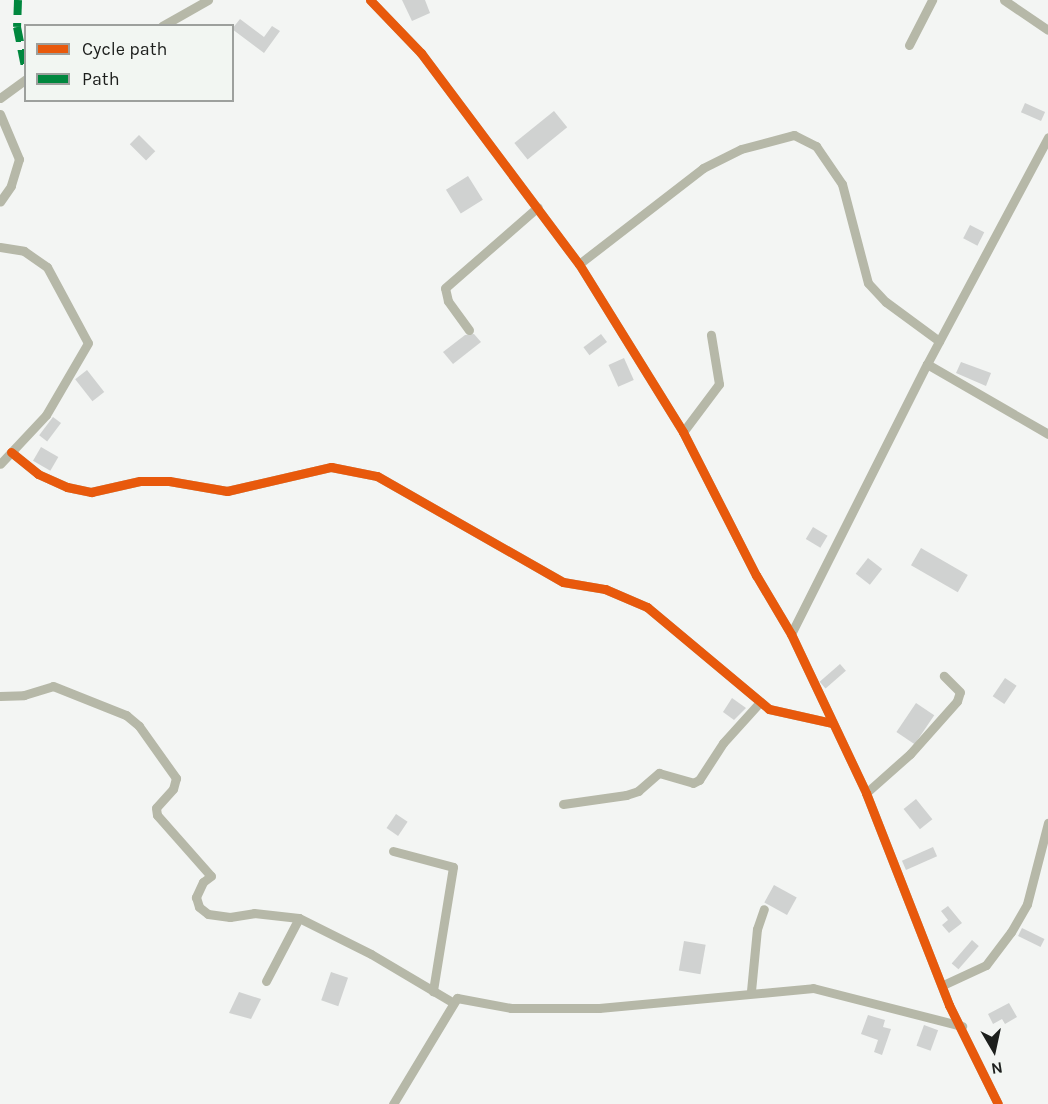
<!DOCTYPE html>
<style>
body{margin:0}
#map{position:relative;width:1048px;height:1104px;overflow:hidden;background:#f3f5f3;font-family:Karla,sans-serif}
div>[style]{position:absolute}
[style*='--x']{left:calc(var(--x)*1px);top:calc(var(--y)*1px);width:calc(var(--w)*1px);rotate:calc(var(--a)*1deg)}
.building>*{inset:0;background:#d0d2d1;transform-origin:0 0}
.street>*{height:9px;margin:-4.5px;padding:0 4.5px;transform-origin:4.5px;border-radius:4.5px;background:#b6b8a8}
.quiet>*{height:8px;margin-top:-4px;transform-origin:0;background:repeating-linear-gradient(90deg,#00873e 0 15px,transparent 0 23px)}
.cycleway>*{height:9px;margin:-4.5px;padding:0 4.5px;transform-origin:4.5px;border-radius:4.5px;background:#e8590c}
span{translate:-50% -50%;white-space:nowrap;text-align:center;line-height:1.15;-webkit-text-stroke:4.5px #f2f6f2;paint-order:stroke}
.legend{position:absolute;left:24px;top:24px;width:210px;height:78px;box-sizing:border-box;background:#f2f6f2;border:2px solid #9da09d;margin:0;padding:8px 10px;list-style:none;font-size:18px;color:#1d1f1d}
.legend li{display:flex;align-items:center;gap:12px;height:30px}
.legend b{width:30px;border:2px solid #9da09d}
.north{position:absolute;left:964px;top:1020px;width:60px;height:60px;-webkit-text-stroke:4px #f2f6f2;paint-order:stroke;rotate:171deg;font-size:16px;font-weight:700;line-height:24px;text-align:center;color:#1d1f1d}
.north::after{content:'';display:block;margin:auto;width:21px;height:27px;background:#1d1f1d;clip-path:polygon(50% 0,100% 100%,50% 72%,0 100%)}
</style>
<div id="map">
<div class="building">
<div style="clip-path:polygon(402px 0,425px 0,430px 13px,412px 21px)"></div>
<div style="clip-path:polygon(240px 19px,264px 37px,272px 26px,280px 31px,264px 53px,232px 29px)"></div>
<div style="left:1025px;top:103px;width:22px;height:10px;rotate:24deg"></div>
<div style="left:554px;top:111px;width:21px;height:51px;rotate:51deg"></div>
<div style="left:139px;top:135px;width:23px;height:13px;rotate:45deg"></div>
<div style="left:468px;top:176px;width:28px;height:26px;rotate:58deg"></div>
<div style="left:970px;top:225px;width:16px;height:15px;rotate:27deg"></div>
<div style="clip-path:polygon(474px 334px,481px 342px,453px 364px,443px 352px,465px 335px)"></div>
<div style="left:601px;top:334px;width:10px;height:22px;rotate:53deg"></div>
<div style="left:624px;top:358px;width:24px;height:17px;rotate:66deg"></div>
<div style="clip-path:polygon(961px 362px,991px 373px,986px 386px,956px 373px)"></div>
<div style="left:87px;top:370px;width:28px;height:15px;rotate:52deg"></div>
<div style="left:53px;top:417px;width:10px;height:23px;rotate:37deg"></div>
<div style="left:41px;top:447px;width:20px;height:16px;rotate:30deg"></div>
<div style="left:813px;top:527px;width:17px;height:14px;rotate:31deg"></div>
<div style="left:921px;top:548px;width:54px;height:20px;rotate:30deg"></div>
<div style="left:868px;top:558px;width:18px;height:20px;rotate:38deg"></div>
<div style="left:840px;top:664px;width:9px;height:27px;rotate:49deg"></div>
<div style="left:1005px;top:678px;width:14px;height:22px;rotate:34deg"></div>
<div style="clip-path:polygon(732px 698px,746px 708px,734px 720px,723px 712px)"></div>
<div style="left:916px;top:703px;width:22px;height:35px;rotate:34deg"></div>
<div style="left:916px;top:799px;width:26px;height:16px;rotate:51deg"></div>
<div style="left:396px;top:814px;width:14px;height:17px;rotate:34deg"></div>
<div style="left:933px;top:847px;width:10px;height:34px;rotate:66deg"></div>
<div style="left:774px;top:885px;width:26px;height:20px;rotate:29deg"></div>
<div style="clip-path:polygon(948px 906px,962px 923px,949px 933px,942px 925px,948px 920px,941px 911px)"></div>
<div style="left:1022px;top:928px;width:25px;height:9px;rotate:26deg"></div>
<div style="left:972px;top:940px;width:9px;height:31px;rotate:41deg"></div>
<div style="left:684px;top:941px;width:22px;height:30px;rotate:10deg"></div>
<div style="left:331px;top:972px;width:18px;height:30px;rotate:19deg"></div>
<div style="clip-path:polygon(239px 992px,261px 999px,251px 1019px,229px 1013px)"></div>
<div style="clip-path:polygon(1009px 1003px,1017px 1017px,1005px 1024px,1002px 1019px,993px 1024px,988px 1014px)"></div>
<div style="clip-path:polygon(868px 1015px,885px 1020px,883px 1027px,891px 1029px,882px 1055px,874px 1052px,878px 1040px,861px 1034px)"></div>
<div style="left:924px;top:1025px;width:15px;height:22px;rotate:20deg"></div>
</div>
<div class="street">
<div style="--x:370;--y:0;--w:74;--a:46.1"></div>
<div style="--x:421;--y:53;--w:264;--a:53.2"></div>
<div style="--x:579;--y:264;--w:198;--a:58.2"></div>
<div style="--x:683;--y:432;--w:161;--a:63"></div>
<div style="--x:756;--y:575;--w:69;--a:59.3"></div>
<div style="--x:791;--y:634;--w:176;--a:64.7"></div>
<div style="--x:866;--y:793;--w:228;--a:68.6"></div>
<div style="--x:949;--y:1005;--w:110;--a:63.7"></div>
<div style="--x:1004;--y:0;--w:53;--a:34.3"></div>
<div style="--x:162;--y:26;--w:53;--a:-29.5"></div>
<div style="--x:909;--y:45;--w:51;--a:-62.9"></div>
<div style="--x:0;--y:98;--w:32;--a:-36"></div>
<div style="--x:0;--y:114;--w:49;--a:67.1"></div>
<div style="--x:19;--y:159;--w:28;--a:107"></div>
<div style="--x:11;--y:186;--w:19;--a:125"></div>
<div style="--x:0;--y:247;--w:24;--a:9"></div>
<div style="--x:24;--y:251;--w:28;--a:35"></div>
<div style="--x:47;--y:267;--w:86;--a:61.7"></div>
<div style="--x:88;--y:343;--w:83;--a:120.3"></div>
<div style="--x:46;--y:415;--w:67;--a:133.2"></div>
<div style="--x:579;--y:264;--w:157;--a:-37.7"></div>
<div style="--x:703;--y:168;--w:42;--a:-26.6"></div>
<div style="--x:741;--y:149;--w:55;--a:-14.8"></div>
<div style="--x:794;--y:135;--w:25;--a:27"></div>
<div style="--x:816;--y:146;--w:46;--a:55.6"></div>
<div style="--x:842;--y:184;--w:102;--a:75.3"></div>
<div style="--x:868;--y:283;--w:26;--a:47"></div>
<div style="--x:886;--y:302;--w:66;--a:36.3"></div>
<div style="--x:469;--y:330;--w:36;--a:-126"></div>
<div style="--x:448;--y:301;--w:13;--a:-103"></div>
<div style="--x:445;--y:288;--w:123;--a:-41.1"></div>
<div style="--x:927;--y:364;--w:140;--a:30"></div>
<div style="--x:683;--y:432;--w:60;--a:-53.1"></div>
<div style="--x:719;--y:384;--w:50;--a:-99.3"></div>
<div style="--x:11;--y:452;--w:35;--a:39"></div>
<div style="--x:38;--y:474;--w:32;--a:24"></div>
<div style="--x:67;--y:487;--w:25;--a:12"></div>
<div style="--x:91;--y:492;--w:50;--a:-12.7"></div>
<div style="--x:140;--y:481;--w:29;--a:0"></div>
<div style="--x:169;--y:481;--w:59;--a:9.8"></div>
<div style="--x:227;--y:491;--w:107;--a:-13"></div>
<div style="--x:331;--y:467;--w:47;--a:11.1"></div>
<div style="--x:377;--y:476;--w:214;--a:29.7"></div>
<div style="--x:563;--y:582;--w:43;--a:9.5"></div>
<div style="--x:605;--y:589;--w:46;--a:23.2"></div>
<div style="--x:647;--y:607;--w:159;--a:39.9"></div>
<div style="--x:769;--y:709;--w:65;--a:12.5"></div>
<div style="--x:791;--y:634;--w:302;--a:-63.3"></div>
<div style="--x:927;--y:364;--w:257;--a:-61.9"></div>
<div style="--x:0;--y:696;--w:24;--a:-2"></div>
<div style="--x:24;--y:695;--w:30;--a:-17"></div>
<div style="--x:53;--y:686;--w:79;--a:21.7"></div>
<div style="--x:126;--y:715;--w:17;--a:40"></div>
<div style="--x:139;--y:726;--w:64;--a:54.6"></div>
<div style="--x:176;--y:778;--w:11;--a:105"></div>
<div style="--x:173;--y:789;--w:25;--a:132"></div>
<div style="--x:156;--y:808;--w:7;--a:82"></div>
<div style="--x:157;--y:815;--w:81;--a:48.5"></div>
<div style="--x:211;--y:876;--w:10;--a:143"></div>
<div style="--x:203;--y:882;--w:17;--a:115"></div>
<div style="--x:196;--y:897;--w:10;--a:73"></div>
<div style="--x:199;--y:907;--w:11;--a:38"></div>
<div style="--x:208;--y:914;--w:22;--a:8"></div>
<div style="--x:230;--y:917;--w:24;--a:-9"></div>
<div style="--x:254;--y:913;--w:45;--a:6.3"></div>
<div style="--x:299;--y:918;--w:80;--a:26.6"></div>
<div style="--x:371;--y:954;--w:94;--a:30.7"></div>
<div style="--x:866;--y:793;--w:59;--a:-41.6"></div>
<div style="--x:910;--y:754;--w:71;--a:-48.4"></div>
<div style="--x:957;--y:701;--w:9;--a:-72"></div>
<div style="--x:960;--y:692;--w:23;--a:-135"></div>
<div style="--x:563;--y:804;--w:64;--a:-8.1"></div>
<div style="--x:626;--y:795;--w:13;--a:-18"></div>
<div style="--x:638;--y:791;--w:28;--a:-41"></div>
<div style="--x:659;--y:773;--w:35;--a:16"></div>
<div style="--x:693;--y:783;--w:7;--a:-27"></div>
<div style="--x:699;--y:780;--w:44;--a:-57"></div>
<div style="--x:723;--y:743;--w:55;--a:-47.9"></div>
<div style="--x:393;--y:851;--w:62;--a:14.9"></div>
<div style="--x:453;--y:867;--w:126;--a:99.2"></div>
<div style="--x:266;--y:981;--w:71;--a:-62.4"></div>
<div style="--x:943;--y:985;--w:47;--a:-24.9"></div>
<div style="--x:986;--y:965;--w:41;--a:-52.9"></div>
<div style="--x:1011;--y:932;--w:32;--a:-60"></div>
<div style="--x:1027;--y:904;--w:84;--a:-75.5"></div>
<div style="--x:751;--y:991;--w:62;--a:-84.5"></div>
<div style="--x:757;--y:929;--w:21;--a:-71"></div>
<div style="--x:393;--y:1104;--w:124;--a:-58.9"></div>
<div style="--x:457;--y:998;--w:55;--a:10.5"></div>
<div style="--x:511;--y:1008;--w:88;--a:0"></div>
<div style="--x:599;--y:1008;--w:215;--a:-5.3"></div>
<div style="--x:813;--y:988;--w:154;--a:14.3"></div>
</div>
<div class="quiet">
<div style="--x:18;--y:0;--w:27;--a:92"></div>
<div style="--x:17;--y:27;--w:46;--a:78.7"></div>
</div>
<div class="cycleway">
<div style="--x:370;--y:0;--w:74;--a:46.1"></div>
<div style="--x:421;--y:53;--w:264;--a:53.2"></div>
<div style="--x:579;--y:264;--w:198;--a:58.2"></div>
<div style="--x:683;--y:432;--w:161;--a:63"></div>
<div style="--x:756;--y:575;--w:69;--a:59.3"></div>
<div style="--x:791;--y:634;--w:176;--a:64.7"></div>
<div style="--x:866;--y:793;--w:228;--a:68.6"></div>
<div style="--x:949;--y:1005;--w:110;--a:63.7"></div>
<div style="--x:11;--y:452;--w:35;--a:39"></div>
<div style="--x:38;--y:474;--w:32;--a:24"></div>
<div style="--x:67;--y:487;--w:25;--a:12"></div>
<div style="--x:91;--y:492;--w:50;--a:-12.7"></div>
<div style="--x:140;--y:481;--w:29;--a:0"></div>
<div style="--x:169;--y:481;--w:59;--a:9.8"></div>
<div style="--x:227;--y:491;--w:107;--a:-13"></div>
<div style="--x:331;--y:467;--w:47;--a:11.1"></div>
<div style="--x:377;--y:476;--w:214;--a:29.7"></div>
<div style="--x:563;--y:582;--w:43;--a:9.5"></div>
<div style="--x:605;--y:589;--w:46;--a:23.2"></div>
<div style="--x:647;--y:607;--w:159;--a:39.9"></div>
<div style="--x:769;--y:709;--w:65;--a:12.5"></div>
</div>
<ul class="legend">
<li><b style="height:8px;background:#e8590c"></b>Cycle path</li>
<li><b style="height:8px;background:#00873e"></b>Path</li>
</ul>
<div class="north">N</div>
</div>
